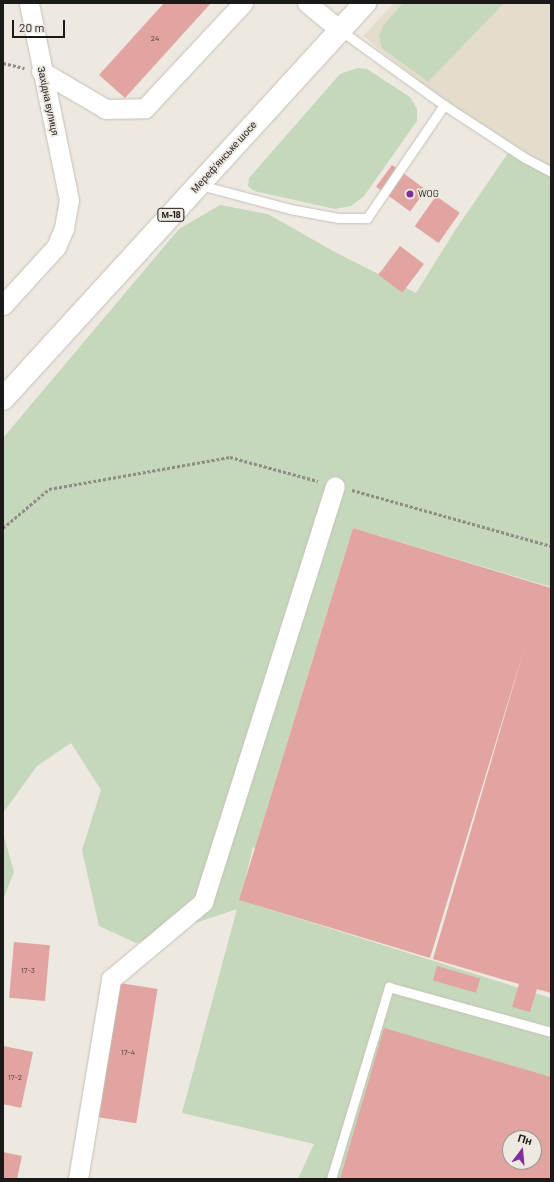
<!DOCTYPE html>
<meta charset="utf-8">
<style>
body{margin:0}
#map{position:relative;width:554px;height:1182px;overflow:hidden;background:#ede8e0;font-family:Barlow,sans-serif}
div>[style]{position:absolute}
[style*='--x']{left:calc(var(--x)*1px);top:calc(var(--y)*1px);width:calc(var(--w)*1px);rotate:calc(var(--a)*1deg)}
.built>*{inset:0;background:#e4dccd}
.green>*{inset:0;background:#c5d8bb}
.building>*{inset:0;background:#e2a4a0;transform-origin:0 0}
.path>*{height:2.5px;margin-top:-1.25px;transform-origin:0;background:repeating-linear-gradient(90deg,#908c87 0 3px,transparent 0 5px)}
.roads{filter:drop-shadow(0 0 1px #c4c0b8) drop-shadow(0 0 1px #c4c0b8)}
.lane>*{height:9px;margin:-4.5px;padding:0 4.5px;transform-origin:4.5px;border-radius:4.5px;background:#fff}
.street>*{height:19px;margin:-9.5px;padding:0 9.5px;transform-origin:9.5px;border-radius:9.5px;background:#fff}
.highway>*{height:22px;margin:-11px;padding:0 11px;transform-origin:11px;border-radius:11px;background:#fff}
.dots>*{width:11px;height:11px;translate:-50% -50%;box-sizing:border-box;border:2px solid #ede8e0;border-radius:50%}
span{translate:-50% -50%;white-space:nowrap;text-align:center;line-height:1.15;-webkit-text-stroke:3.5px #ede8e0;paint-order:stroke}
.number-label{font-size:8px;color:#4e3c3a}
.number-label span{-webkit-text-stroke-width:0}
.shield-label span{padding:1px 3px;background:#ede8e0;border:1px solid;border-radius:3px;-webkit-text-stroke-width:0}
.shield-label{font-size:9px;color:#1c1a18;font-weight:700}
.street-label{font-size:10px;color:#1c1a18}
.poi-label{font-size:10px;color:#1c1a18}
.left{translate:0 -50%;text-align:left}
.frame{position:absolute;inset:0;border:4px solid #1c1a18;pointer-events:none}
.north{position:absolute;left:502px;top:1130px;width:40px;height:40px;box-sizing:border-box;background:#ede8e0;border:1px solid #999690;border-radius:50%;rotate:16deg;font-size:11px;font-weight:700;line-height:16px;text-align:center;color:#1c1a18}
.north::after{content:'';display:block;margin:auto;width:14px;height:18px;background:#812c9b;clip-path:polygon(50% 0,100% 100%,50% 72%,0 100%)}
.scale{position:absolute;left:12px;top:20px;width:53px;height:18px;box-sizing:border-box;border:2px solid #1c1a18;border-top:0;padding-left:5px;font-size:12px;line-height:14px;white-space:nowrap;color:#1c1a18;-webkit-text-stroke:3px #ede8e0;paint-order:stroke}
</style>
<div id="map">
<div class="built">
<div style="clip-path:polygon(394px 3px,551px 3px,551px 177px,523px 165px,363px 36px)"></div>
</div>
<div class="green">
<div style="clip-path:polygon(403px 3px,504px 3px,428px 82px,382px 48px,379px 36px,383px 26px)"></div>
<div style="clip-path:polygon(358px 68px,367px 69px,410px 97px,417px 109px,417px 121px,364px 196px,351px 206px,335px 209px,254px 191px,248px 186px,249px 178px,340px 74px)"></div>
<div style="clip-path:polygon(evenodd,508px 153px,551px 175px,551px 587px,353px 528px,255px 848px,253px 847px,240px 900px,551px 998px,551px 1179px,298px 1179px,314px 1144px,182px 1113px,237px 909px,136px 943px,99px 926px,82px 850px,101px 790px,71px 743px,37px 766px,3px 813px,3px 438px,179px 229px,220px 205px,268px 214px,333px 251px,416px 293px,454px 232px,508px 153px,510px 1138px,534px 1138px,534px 1162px,510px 1162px,510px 1138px)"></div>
<div style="clip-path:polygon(3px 833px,14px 872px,3px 900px)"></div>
</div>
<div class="building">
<div style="clip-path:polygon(164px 3px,211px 3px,125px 98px,99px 75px)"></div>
<div style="left:392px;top:165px;width:42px;height:27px;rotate:36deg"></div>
<div style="left:436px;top:196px;width:29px;height:37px;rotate:35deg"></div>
<div style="left:400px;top:246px;width:30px;height:36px;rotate:37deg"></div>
<div style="clip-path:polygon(353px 528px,551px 588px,551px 993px,537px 989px,530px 1012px,512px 1007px,519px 984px,433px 959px,526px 643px,430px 958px,239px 900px)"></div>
<div style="left:14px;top:942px;width:36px;height:56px;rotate:5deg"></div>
<div style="left:437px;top:966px;width:45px;height:15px;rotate:16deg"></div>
<div style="left:120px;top:983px;width:38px;height:136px;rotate:9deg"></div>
<div style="clip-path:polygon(evenodd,384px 1028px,551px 1077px,551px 1179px,340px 1179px,384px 1028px,510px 1138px,534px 1138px,534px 1162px,510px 1162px,510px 1138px)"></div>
<div style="clip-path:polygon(3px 1046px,33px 1052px,21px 1108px,3px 1104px)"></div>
<div style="clip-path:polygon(3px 1152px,22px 1156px,17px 1179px,3px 1179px)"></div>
</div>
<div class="path">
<div style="--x:3;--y:63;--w:22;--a:13"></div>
<div style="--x:352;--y:490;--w:207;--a:15.7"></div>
<div style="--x:3;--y:528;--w:60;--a:-40.3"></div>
<div style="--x:49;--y:489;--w:184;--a:-10"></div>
<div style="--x:230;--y:457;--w:91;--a:15.3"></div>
</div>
<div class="roads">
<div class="lane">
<div style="--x:340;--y:30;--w:128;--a:35.8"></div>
<div style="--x:444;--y:105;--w:97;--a:33.2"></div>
<div style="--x:525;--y:158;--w:30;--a:28"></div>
<div style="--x:200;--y:185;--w:93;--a:14.9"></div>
<div style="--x:290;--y:209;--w:49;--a:10.6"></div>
<div style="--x:338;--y:218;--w:29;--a:0"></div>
<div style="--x:367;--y:218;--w:137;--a:-55.7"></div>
<div style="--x:331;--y:1179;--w:201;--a:-73.2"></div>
<div style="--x:389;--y:987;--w:168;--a:15.5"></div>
</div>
<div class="street">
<div style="--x:307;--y:3;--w:43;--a:39.3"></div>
<div style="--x:41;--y:71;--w:75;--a:30.3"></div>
<div style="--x:106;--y:109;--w:39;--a:-1"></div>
<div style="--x:145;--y:108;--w:144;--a:-47"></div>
<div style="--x:3;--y:305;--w:79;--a:-47.6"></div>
<div style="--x:56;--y:247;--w:21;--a:-67"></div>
<div style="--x:64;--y:228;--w:28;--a:-80"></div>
<div style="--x:69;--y:200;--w:201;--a:-101.5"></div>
<div style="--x:78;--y:1179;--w:203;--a:-80.6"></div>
<div style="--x:111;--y:979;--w:120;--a:-39.9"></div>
<div style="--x:203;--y:902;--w:436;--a:-72.4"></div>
</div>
<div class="highway">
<div style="--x:3;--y:399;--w:537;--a:-47.57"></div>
</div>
</div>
<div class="dots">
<div style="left:410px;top:194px;background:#812c9b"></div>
</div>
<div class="number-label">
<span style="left:155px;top:39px">24</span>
<span style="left:28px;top:971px">17-3</span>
<span style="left:128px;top:1053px">17-4</span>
<span style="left:15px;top:1078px">17-2</span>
</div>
<div class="shield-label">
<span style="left:171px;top:215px">М-18</span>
</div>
<div class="street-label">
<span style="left:48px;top:101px;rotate:78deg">Західна вулиця</span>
<span style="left:224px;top:157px;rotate:-48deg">Мереф’янське шосе</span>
</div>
<div class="poi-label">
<span class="left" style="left:418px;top:194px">WOG</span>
</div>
<div class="frame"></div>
<div class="north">Пн</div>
<div class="scale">20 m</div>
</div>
